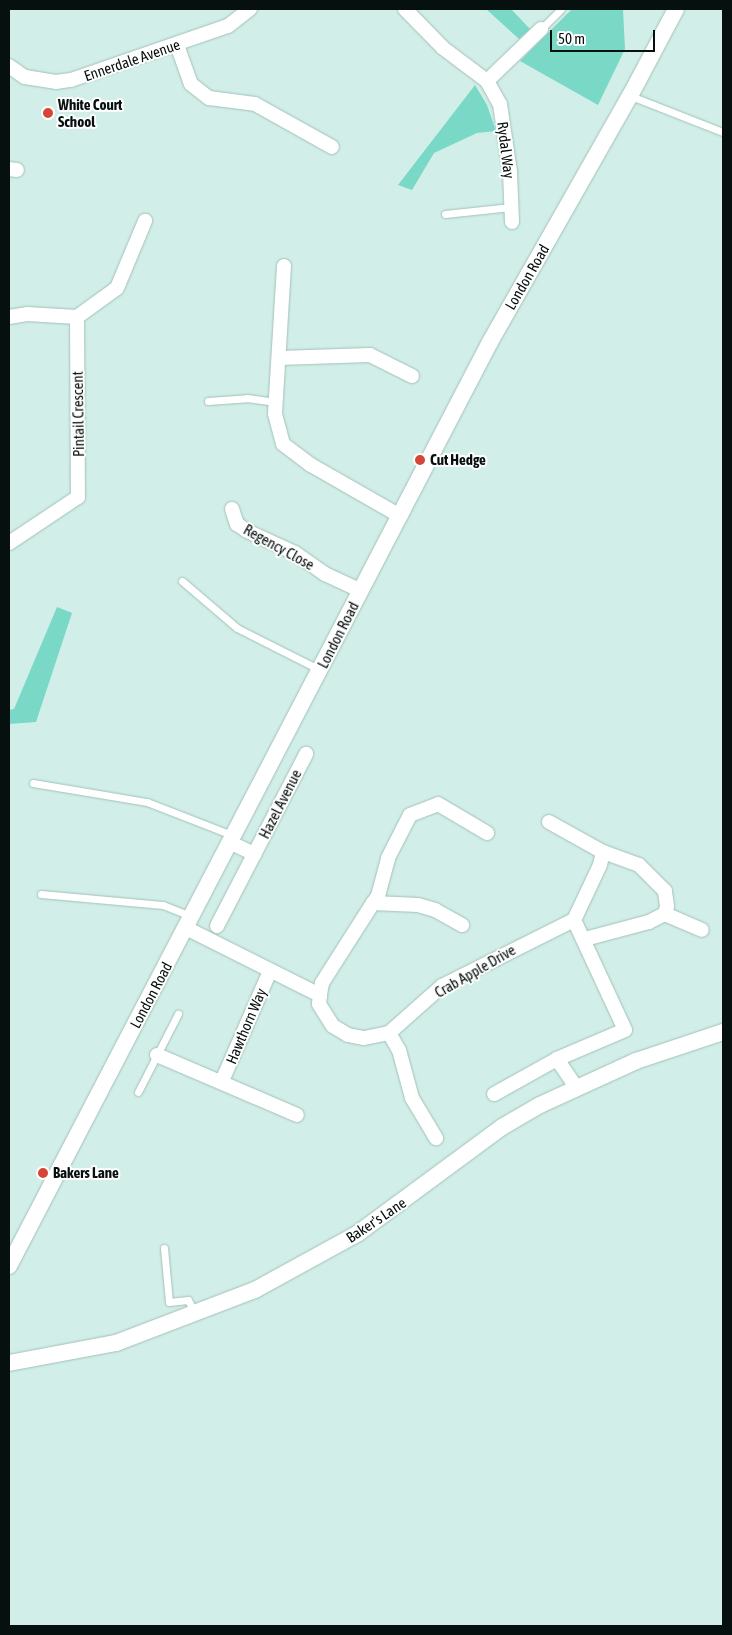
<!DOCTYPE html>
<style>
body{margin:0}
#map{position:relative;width:732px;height:1635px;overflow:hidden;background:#d1efe8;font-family:"Asap Condensed",sans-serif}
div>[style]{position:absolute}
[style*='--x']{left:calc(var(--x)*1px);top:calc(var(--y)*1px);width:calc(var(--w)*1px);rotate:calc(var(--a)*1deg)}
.green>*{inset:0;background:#79d8c6}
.roads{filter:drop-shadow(0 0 1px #a3c0b9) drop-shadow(0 0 1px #a3c0b9)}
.service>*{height:7px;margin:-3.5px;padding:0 3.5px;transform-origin:3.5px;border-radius:3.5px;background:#fff}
.minor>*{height:14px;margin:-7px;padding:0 7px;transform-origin:7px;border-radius:7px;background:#fff}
.tertiary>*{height:16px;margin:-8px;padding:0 8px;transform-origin:8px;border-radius:8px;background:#fff}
.dots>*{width:14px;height:14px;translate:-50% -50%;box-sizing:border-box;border:2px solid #fff;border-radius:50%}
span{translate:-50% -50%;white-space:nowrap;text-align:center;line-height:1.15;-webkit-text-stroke:4px #fff;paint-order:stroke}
.street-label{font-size:15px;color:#06100e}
.poi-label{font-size:15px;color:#06100e;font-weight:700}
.left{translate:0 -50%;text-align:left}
.frame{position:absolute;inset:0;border:10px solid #06100e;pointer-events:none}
.scale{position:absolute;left:550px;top:30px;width:105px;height:22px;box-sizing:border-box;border:2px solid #06100e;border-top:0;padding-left:6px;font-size:15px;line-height:18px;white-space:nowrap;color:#06100e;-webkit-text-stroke:4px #fff;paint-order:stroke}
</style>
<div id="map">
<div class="green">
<div style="clip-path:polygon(486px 9px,511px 9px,530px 29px,519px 39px)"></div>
<div style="clip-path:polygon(572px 9px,623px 9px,625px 49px,598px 105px,520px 61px)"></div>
<div style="clip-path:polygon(475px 85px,487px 105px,496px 131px,477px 133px,434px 153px,412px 190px,398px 185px)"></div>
<div style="clip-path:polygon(57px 607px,72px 613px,36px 722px,9px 724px,9px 710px,14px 709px)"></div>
</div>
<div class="roads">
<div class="service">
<div style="--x:541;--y:29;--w:28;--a:-45"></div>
<div style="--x:631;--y:96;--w:99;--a:21.4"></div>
<div style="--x:445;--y:214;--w:66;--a:-6.1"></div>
<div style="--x:208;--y:401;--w:39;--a:-4"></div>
<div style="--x:247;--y:398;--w:29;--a:8"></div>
<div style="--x:182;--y:581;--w:72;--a:40.5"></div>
<div style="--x:237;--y:628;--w:93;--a:26.8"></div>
<div style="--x:33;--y:783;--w:116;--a:9.5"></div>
<div style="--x:147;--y:802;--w:91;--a:21.2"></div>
<div style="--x:41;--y:894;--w:122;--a:5.2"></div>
<div style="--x:163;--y:905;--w:29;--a:22"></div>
<div style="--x:138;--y:1092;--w:88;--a:-62.9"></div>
<div style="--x:164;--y:1248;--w:54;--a:84.7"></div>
<div style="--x:169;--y:1302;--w:19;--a:-6"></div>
<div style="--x:188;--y:1300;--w:15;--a:62"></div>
</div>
<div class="minor">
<div style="--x:405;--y:9;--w:54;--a:45.7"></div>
<div style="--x:443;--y:48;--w:55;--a:36.9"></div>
<div style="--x:487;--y:81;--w:26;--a:61"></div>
<div style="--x:500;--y:104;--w:69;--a:81.6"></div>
<div style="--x:510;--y:172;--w:50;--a:87.7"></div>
<div style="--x:177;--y:45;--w:41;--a:70.3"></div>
<div style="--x:191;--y:84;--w:23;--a:38"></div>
<div style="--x:209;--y:98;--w:46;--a:7.4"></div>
<div style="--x:255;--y:104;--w:88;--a:29.2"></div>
<div style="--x:9;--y:66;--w:19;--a:35"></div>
<div style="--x:25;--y:77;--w:31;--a:9"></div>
<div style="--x:56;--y:82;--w:15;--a:-8"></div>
<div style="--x:71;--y:80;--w:166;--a:-19"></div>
<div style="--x:228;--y:26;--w:28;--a:-38"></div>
<div style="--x:487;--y:81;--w:75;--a:-43.9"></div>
<div style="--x:9;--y:169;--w:8;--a:7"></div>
<div style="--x:284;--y:266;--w:148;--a:93.5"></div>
<div style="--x:275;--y:414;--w:31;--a:75"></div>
<div style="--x:283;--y:444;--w:35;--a:37"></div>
<div style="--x:311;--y:465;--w:103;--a:29.8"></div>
<div style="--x:9;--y:317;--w:18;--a:-9"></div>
<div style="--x:27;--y:314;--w:50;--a:3.4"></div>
<div style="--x:77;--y:317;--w:180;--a:89.7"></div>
<div style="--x:78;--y:497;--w:83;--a:146.3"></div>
<div style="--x:77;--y:317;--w:49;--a:-35.9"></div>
<div style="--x:117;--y:288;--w:73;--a:-67.3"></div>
<div style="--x:279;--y:358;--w:91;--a:-1.9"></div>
<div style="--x:370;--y:355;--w:47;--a:26.6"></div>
<div style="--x:232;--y:509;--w:16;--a:72"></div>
<div style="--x:237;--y:524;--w:12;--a:35"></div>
<div style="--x:247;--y:531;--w:53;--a:24.6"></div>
<div style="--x:295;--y:553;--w:37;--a:35"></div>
<div style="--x:325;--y:574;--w:40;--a:25"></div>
<div style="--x:549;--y:822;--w:62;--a:29.1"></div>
<div style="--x:603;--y:852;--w:13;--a:103"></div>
<div style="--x:600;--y:865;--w:61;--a:115.3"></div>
<div style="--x:231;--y:843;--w:26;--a:25"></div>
<div style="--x:373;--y:903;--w:9;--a:-54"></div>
<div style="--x:378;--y:896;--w:39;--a:-75"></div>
<div style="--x:388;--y:858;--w:48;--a:-62.9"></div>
<div style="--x:410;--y:815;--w:30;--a:-21"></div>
<div style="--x:438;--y:804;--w:57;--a:30.6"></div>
<div style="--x:665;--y:914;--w:40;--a:23.4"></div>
<div style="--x:217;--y:926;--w:194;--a:-62.6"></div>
<div style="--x:186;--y:928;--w:150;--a:26.6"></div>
<div style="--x:320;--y:995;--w:9;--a:96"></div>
<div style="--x:319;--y:1004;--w:26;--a:58"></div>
<div style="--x:333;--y:1026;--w:17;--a:31"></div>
<div style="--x:348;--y:1035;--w:16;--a:11"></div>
<div style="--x:364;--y:1038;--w:25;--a:-11"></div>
<div style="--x:389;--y:1033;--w:71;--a:-41.6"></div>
<div style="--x:442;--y:986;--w:148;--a:-26.6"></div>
<div style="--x:574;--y:920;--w:121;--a:65.1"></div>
<div style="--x:625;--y:1030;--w:74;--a:156.9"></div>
<div style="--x:557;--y:1059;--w:72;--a:150.9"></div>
<div style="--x:585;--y:939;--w:66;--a:-14.9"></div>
<div style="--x:649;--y:922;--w:18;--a:-27"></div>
<div style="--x:665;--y:914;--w:8;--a:-76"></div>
<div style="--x:667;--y:906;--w:15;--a:-98"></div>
<div style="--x:665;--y:891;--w:37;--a:-135"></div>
<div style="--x:639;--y:865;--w:38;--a:-160"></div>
<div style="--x:320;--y:995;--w:12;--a:-81"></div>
<div style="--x:322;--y:983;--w:95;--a:-57.5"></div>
<div style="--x:373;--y:903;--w:45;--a:2.5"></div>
<div style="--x:418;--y:905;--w:18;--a:16"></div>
<div style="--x:435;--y:910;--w:31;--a:29"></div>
<div style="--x:389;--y:1033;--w:20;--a:60"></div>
<div style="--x:399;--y:1050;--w:50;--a:74.8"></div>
<div style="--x:412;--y:1098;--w:47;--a:59"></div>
<div style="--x:157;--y:1055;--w:152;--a:23.2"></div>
<div style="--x:557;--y:1059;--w:34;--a:56"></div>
<div style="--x:222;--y:1081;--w:120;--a:-66.4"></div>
</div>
<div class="tertiary">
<div style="--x:9;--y:1266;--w:1042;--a:-62.5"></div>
<div style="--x:490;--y:342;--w:283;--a:-60.4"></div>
<div style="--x:630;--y:96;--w:98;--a:-62.1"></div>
<div style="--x:9;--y:1363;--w:109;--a:-10.6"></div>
<div style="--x:116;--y:1343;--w:149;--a:-20.9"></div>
<div style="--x:255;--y:1290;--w:116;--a:-28.8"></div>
<div style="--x:357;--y:1234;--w:180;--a:-36.4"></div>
<div style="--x:502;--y:1127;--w:44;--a:-30.1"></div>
<div style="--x:540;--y:1105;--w:106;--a:-24.6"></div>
<div style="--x:636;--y:1061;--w:92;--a:-18.4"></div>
</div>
</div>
<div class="dots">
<div style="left:48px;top:113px;background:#d44737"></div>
<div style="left:420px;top:460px;background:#d44737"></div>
<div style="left:43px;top:1173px;background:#d44737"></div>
</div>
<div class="street-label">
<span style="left:132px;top:60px;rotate:-19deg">Ennerdale Avenue</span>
<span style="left:506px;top:150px;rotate:83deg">Rydal Way</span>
<span style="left:527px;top:277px;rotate:-60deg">London Road</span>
<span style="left:78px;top:414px;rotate:-91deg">Pintail Crescent</span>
<span style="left:279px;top:547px;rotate:29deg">Regency Close</span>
<span style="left:338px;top:635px;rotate:-63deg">London Road</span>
<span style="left:280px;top:804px;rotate:-63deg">Hazel Avenue</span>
<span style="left:475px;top:971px;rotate:-30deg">Crab Apple Drive</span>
<span style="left:151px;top:995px;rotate:-62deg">London Road</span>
<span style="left:246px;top:1026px;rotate:-67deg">Hawthorn Way</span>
<span style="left:376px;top:1220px;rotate:-34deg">Baker's Lane</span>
</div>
<div class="poi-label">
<span class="left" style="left:58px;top:113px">White Court<br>School</span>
<span class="left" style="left:430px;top:460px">Cut Hedge</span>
<span class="left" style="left:53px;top:1173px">Bakers Lane</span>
</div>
<div class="frame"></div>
<div class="scale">50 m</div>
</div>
